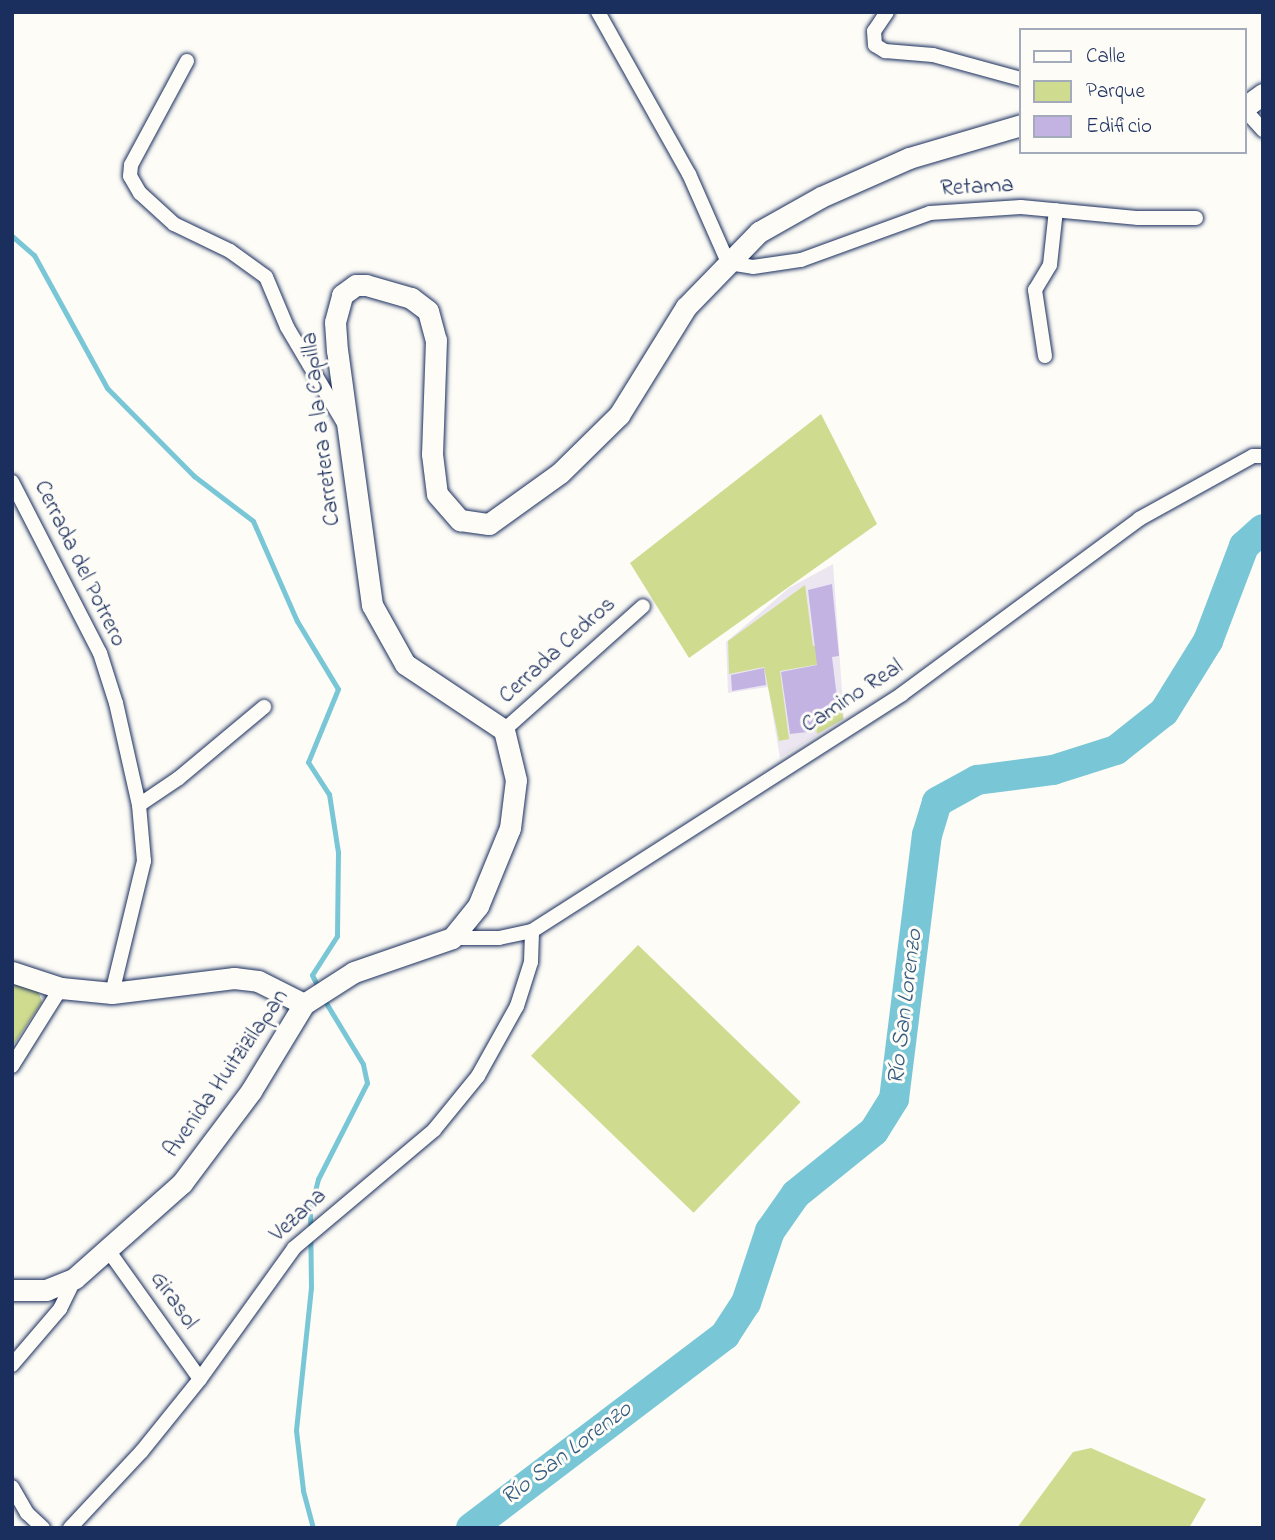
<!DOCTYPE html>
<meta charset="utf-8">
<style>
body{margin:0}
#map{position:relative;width:1275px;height:1540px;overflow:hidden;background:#fdfcf7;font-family:"Indie Flower",sans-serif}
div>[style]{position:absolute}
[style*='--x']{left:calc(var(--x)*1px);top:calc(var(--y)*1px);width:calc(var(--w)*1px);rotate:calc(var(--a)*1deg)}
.built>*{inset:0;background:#ece6f1}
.green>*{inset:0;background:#cfdc90;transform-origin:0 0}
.stream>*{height:5px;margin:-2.5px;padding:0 2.5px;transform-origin:2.5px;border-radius:2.5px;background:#79c7d6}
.river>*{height:30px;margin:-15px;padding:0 15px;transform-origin:15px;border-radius:15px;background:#79c7d6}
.building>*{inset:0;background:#c3b3e3}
.roads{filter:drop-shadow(0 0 2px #1b2f5e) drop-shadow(0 0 2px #1b2f5e)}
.street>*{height:14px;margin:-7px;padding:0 7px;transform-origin:7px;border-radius:7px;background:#fdfcf7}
.secondary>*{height:21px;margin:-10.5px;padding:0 10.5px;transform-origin:10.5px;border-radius:10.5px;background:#fdfcf7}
span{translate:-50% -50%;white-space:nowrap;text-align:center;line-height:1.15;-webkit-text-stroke:6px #fdfcf7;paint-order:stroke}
.street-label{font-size:23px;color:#1b2f5e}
.water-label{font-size:24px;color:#375d82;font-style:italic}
.frame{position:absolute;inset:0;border:14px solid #1b2f5e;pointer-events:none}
.legend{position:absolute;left:1019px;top:28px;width:228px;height:126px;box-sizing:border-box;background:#fdfcf7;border:2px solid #a3aaba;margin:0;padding:9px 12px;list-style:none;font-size:21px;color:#1b2f5e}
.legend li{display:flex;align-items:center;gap:14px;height:35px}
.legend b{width:35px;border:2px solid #a3aaba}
</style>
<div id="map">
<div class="built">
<div style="clip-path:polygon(833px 564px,844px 719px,780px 758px,768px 687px,728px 693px,726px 642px,789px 588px)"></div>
</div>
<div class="green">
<div style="clip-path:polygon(821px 414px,877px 524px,689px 658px,630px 563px)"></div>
<div style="clip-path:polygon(805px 585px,813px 646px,824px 645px,826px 663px,780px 671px,789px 739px,779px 741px,764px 667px,729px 674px,728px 641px)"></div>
<div style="clip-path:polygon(842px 707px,843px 719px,817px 734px,814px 711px)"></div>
<div style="left:638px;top:945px;width:226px;height:154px;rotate:44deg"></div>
<div style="clip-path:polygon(12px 980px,37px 988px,42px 1002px,12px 1047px)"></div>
<div style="clip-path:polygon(1091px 1448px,1206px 1499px,1189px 1528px,1017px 1528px,1073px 1452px)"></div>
</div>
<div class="stream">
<div style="--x:12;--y:236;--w:29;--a:41"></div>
<div style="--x:34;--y:255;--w:152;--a:61.2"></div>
<div style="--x:107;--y:388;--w:124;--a:45.3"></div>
<div style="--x:194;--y:476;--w:74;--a:37.3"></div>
<div style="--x:253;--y:521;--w:109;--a:66.3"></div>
<div style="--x:297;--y:621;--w:79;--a:58.9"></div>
<div style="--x:338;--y:689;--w:79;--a:112.3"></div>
<div style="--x:308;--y:762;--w:38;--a:57"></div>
<div style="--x:329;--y:794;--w:59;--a:81.2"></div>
<div style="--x:338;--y:852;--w:84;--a:90.7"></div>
<div style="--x:337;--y:936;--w:46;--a:122.7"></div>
<div style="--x:312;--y:975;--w:16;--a:63"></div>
<div style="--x:313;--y:1528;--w:39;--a:-105"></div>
<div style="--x:303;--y:1490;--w:60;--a:-96.7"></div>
<div style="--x:296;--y:1430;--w:143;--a:-84"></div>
<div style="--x:311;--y:1288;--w:77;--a:-90.7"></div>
<div style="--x:310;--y:1211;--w:33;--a:-76"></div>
<div style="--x:318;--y:1179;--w:108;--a:-63"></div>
<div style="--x:367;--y:1083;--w:19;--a:-102"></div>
<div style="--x:363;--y:1064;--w:77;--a:-121.2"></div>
</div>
<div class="river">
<div style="--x:471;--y:1528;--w:319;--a:-37.2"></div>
<div style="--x:725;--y:1335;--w:38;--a:-57"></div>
<div style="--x:746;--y:1303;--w:76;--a:-71.6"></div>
<div style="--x:770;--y:1231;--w:45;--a:-54.9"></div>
<div style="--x:796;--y:1194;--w:100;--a:-38.9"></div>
<div style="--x:874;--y:1131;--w:38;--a:-58"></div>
<div style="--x:894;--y:1099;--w:266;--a:-82.9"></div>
<div style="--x:927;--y:835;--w:34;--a:-73"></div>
<div style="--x:937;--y:802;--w:46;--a:-28.8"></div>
<div style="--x:977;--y:780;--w:77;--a:-7.5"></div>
<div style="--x:1053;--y:770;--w:66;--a:-17.6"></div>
<div style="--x:1116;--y:750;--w:61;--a:-38.4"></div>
<div style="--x:1164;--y:712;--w:84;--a:-58.2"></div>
<div style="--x:1208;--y:641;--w:102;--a:-69.2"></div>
<div style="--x:1244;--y:546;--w:25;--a:-42"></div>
</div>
<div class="building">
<div style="clip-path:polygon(832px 584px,839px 656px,832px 657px,838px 706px,813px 710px,816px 731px,790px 734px,781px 672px,817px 665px,808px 590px)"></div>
<div style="clip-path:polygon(764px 668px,766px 685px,732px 691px,731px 675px)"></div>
</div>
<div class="roads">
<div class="street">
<div style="--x:598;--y:12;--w:186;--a:60.7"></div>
<div style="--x:689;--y:174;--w:94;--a:66.2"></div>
<div style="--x:727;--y:260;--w:9;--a:27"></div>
<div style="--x:735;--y:264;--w:18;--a:9"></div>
<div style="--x:753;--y:267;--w:49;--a:-8.3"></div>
<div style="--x:801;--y:260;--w:137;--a:-20"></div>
<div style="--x:930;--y:213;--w:91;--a:-3.8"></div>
<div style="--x:1021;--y:207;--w:118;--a:5.4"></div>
<div style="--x:1138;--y:218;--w:58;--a:0"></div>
<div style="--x:887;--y:12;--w:23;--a:124"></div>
<div style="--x:874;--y:31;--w:14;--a:86"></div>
<div style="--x:875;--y:45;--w:12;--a:31"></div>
<div style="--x:885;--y:51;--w:48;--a:4.8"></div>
<div style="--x:933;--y:55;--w:91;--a:15.3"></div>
<div style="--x:187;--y:61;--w:118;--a:118.3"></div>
<div style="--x:131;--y:165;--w:11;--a:95"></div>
<div style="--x:130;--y:176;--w:20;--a:60"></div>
<div style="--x:140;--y:193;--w:46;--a:42.4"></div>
<div style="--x:174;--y:224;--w:62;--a:25.7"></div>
<div style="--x:230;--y:251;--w:44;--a:35.8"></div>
<div style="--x:266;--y:277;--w:54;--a:67.2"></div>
<div style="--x:287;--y:327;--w:114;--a:59.4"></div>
<div style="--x:1245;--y:110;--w:27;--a:48"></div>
<div style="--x:1045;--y:356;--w:67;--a:-98.6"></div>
<div style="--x:1035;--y:290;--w:29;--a:-59"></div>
<div style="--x:1050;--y:265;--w:55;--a:-83.8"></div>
<div style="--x:12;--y:482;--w:192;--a:62.8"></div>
<div style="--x:100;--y:653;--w:52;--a:72.3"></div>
<div style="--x:116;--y:703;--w:105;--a:77.3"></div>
<div style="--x:139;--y:805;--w:56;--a:84.9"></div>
<div style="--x:144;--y:861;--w:136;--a:103.6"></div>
<div style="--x:504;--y:730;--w:186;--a:-41.7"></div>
<div style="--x:139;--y:805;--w:48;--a:-34"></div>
<div style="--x:179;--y:778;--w:111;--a:-39.9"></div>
<div style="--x:452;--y:938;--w:47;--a:0"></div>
<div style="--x:499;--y:938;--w:34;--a:-12"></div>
<div style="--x:532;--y:931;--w:439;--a:-32.6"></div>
<div style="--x:902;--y:694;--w:295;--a:-36.4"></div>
<div style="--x:1139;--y:519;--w:130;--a:-28.9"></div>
<div style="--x:1253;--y:456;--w:10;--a:0"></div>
<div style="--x:12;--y:1066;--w:92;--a:-57.9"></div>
<div style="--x:108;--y:1250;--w:158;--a:54.5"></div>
<div style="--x:12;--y:1365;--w:74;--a:-49.4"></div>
<div style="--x:60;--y:1309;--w:34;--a:-64"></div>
<div style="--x:12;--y:1487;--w:30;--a:60"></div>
<div style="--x:27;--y:1513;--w:22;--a:43"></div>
<div style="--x:70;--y:1528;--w:105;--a:-46.9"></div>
<div style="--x:142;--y:1451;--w:92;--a:-51.1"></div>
<div style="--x:200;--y:1379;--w:161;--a:-54.3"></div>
<div style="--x:294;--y:1248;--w:183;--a:-40.1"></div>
<div style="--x:434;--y:1130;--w:70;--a:-50.8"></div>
<div style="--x:478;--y:1076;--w:80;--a:-60.9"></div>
<div style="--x:517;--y:1006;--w:46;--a:-72.3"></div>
<div style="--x:531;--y:962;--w:31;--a:-88"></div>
</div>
<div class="secondary">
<div style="--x:1245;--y:107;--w:22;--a:-36"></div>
<div style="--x:12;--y:972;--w:52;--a:18.1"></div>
<div style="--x:61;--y:988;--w:51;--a:5.6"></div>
<div style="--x:112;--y:993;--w:123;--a:-7"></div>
<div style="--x:234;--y:978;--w:24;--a:7"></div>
<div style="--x:258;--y:981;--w:51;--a:26.6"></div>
<div style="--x:12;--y:1290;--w:34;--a:0"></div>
<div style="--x:46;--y:1290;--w:31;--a:-22"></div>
<div style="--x:75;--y:1278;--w:143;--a:-41.6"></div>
<div style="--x:182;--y:1183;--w:115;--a:-53.1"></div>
<div style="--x:251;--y:1091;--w:102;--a:-58.7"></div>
<div style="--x:304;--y:1004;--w:59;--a:-32.6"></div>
<div style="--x:354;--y:972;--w:104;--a:-19.1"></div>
<div style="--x:452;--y:938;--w:41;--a:-50.9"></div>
<div style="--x:478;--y:906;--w:84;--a:-67.7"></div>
<div style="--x:510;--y:828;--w:48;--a:-82.9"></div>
<div style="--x:516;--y:780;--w:51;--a:-103.5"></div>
<div style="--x:504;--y:730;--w:119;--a:-146.3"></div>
<div style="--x:405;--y:664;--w:68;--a:-119.2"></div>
<div style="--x:372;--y:605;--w:256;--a:-97.8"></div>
<div style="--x:337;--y:351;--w:29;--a:-94"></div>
<div style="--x:335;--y:322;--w:28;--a:-75"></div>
<div style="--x:342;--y:295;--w:17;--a:-36"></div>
<div style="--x:356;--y:285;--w:10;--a:0"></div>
<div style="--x:366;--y:285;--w:47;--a:16.1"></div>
<div style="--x:411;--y:298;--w:21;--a:37"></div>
<div style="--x:428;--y:311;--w:30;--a:75"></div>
<div style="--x:436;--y:340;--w:114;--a:92"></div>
<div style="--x:432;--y:454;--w:40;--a:82.9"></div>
<div style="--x:437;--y:494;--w:35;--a:49"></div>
<div style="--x:460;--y:520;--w:29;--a:8"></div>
<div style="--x:489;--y:524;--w:87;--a:-35.7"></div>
<div style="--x:560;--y:473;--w:83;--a:-44.5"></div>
<div style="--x:619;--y:415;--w:127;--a:-58.2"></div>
<div style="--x:686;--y:307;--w:105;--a:-45.8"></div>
<div style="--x:759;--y:232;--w:71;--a:-29.4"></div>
<div style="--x:821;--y:197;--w:96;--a:-23.9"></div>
<div style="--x:909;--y:158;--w:117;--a:-16.4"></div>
</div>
</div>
<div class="street-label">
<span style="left:977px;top:188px;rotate:-3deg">Retama</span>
<span style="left:322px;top:429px;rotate:-97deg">Carretera a la Capilla</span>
<span style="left:79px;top:564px;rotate:64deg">Cerrada del Potrero</span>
<span style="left:558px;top:651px;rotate:-42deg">Cerrada Cedros</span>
<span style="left:853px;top:697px;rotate:-33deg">Camino Real</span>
<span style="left:227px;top:1074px;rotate:-55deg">Avenida Huitzizilapan</span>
<span style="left:299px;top:1216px;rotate:-43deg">Vezana</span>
<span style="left:173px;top:1301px;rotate:55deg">Girasol</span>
</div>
<div class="water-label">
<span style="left:906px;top:1007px;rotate:-83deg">Río San Lorenzo</span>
<span style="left:567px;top:1454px;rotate:-37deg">Río San Lorenzo</span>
</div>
<div class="frame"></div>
<ul class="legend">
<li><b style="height:9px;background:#fdfcf7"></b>Calle</li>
<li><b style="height:19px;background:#cfdc90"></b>Parque</li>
<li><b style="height:19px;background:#c3b3e3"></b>Edificio</li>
</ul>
</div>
